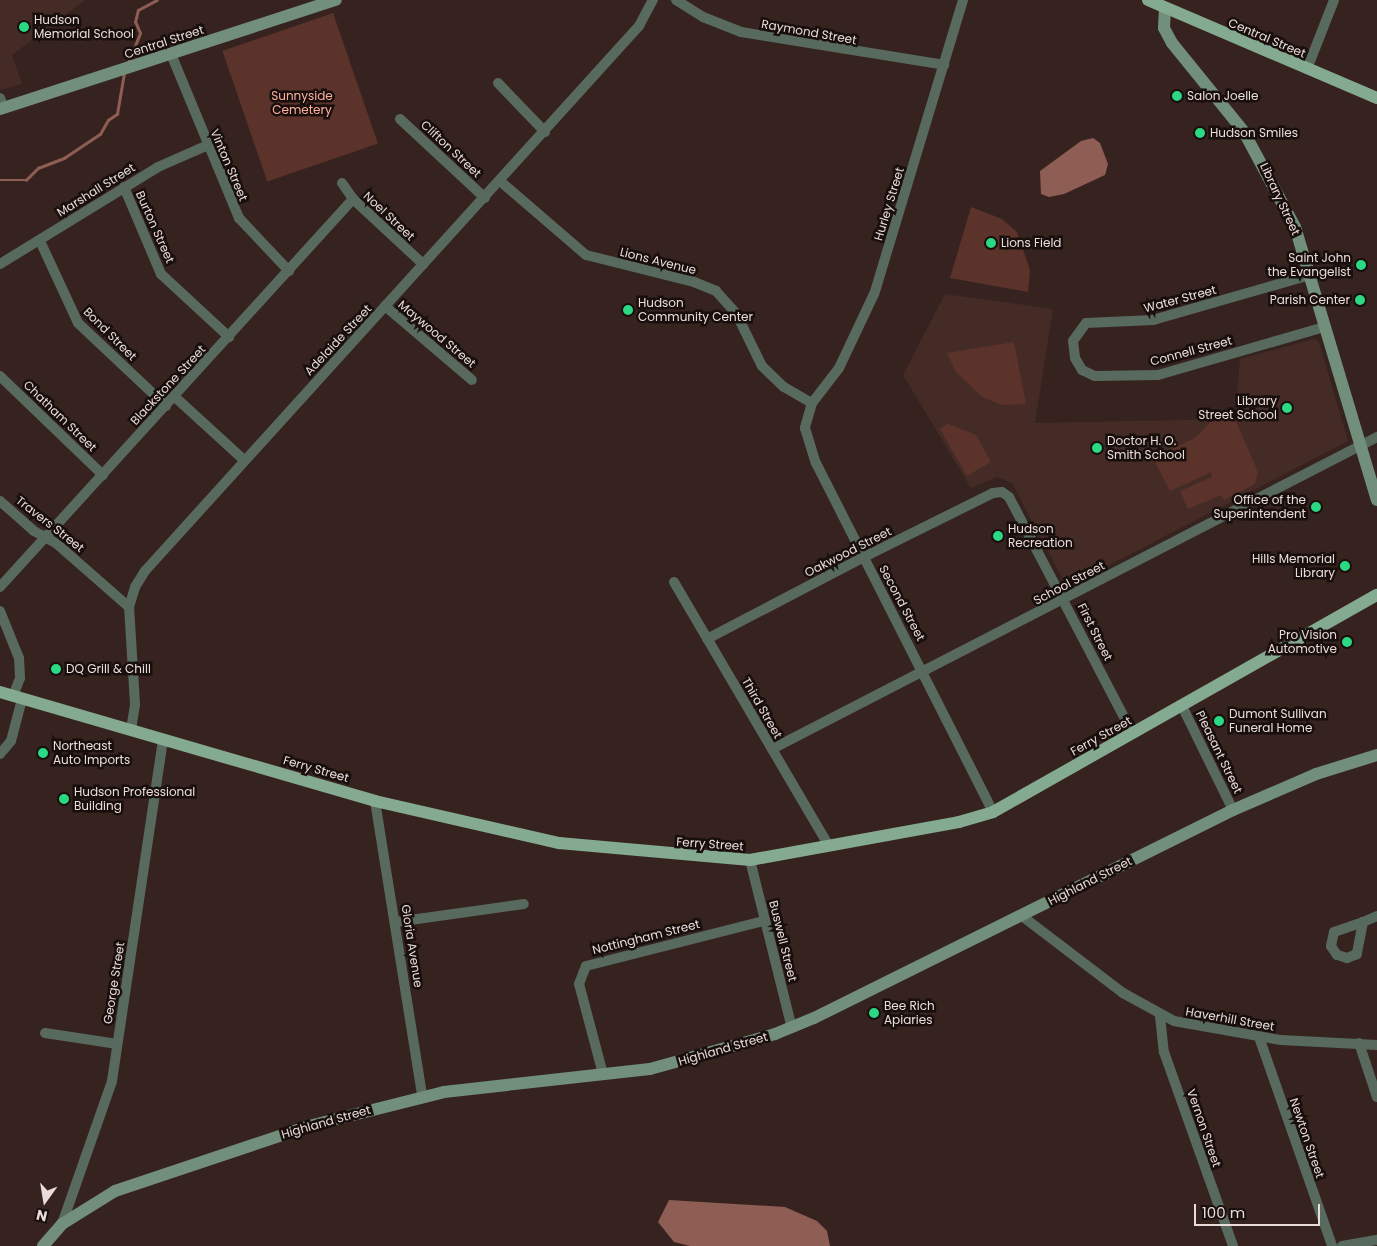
<!DOCTYPE html>
<style>
body{margin:0}
#map{position:relative;width:1377px;height:1246px;overflow:hidden;background:#36231f;font-family:Poppins,sans-serif}
div>[style]{position:absolute}
[style*='--x']{left:calc(var(--x)*1px);top:calc(var(--y)*1px);width:calc(var(--w)*1px);rotate:calc(var(--a)*1deg)}
.built>*{inset:0;background:#442b26}
.green>*{inset:0;background:#5b332b;transform-origin:0 0}
.water>*{inset:0;background:#8e5d53}
.stream>*{height:2.5px;margin:-1.25px;padding:0 1.25px;transform-origin:1.25px;border-radius:1.25px;background:#8e5d53}
.street>*{height:10px;margin:-5px;padding:0 5px;transform-origin:5px;border-radius:5px;background:#576a5d}
.secondary>*{height:12px;margin:-6px;padding:0 6px;transform-origin:6px;border-radius:6px;background:#718f7b}
.primary>*{height:12px;margin:-6px;padding:0 6px;transform-origin:6px;border-radius:6px;background:#84ab91}
.dots>*{width:14px;height:14px;translate:-50% -50%;box-sizing:border-box;border:2px solid #180f0d;border-radius:50%}
span{translate:-50% -50%;white-space:nowrap;text-align:center;line-height:1.15;-webkit-text-stroke:5px #180f0d;paint-order:stroke}
.poi-label{font-size:12px;color:#eadcda}
.left{translate:0 -50%;text-align:left}
.right{translate:-100% -50%;text-align:right}
.street-label{font-size:12px;color:#eadcda}
.park-label{font-size:12px;color:#fdae9d}
.north{position:absolute;left:20px;top:1176px;width:50px;height:50px;-webkit-text-stroke:4px #180f0d;paint-order:stroke;rotate:193deg;font-size:14px;font-weight:700;line-height:20px;text-align:center;color:#eadcda}
.north::after{content:'';display:block;margin:auto;width:18px;height:22px;background:#eadcda;clip-path:polygon(50% 0,100% 100%,50% 72%,0 100%)}
.scale{position:absolute;left:1194px;top:1204px;width:126px;height:22px;box-sizing:border-box;border:2px solid #eadcda;border-top:0;padding-left:6px;font-size:15px;line-height:18px;white-space:nowrap;color:#eadcda;-webkit-text-stroke:4px #180f0d;paint-order:stroke}
</style>
<div id="map">
<div class="built">
<div style="clip-path:polygon(0 0,85px 0,12px 55px,22px 84px,0 90px)"></div>
<div style="clip-path:polygon(945px 294px,1053px 309px,1035px 423px,1235px 419px,1240px 359px,1314px 339px,1319px 342px,1348px 441px,1067px 587px,1012px 483px,997px 477px,971px 488px,903px 375px)"></div>
</div>
<div class="green">
<div style="left:333px;top:13px;width:138px;height:117px;rotate:71deg"></div>
<div style="clip-path:polygon(971px 207px,1002px 219px,1017px 232px,1030px 270px,1028px 292px,950px 278px)"></div>
<div style="clip-path:polygon(1014px 342px,1026px 404px,1002px 405px,982px 397px,956px 372px,947px 353px)"></div>
<div style="clip-path:polygon(1213px 419px,1235px 419px,1258px 472px,1255px 484px,1224px 500px,1221px 495px,1188px 509px,1180px 491px,1212px 477px,1211px 472px,1170px 491px,1153px 458px,1195px 438px)"></div>
<div style="clip-path:polygon(948px 424px,976px 435px,991px 462px,967px 476px,940px 429px)"></div>
</div>
<div class="water">
<div style="clip-path:polygon(1093px 138px,1100px 143px,1108px 164px,1105px 175px,1064px 194px,1049px 197px,1041px 194px,1040px 171px,1081px 141px)"></div>
<div style="clip-path:polygon(669px 1200px,785px 1207px,817px 1221px,827px 1231px,830px 1246px,690px 1246px,674px 1242px,658px 1222px)"></div>
</div>
<div class="stream">
<div style="--x:128;--y:63;--w:32;--a:-68"></div>
<div style="--x:140;--y:33;--w:12;--a:-114"></div>
<div style="--x:135;--y:22;--w:12;--a:-76"></div>
<div style="--x:138;--y:10;--w:21;--a:-28"></div>
<div style="--x:0;--y:180;--w:26;--a:0"></div>
<div style="--x:26;--y:180;--w:17;--a:-45"></div>
<div style="--x:38;--y:168;--w:28;--a:-21"></div>
<div style="--x:64;--y:158;--w:43;--a:-33.7"></div>
<div style="--x:100;--y:134;--w:16;--a:-60"></div>
<div style="--x:108;--y:120;--w:11;--a:-34"></div>
<div style="--x:117;--y:114;--w:42;--a:-80.3"></div>
</div>
<div class="street">
<div style="--x:676;--y:0;--w:32;--a:32"></div>
<div style="--x:703;--y:17;--w:41;--a:21.5"></div>
<div style="--x:741;--y:32;--w:206;--a:9.2"></div>
<div style="--x:963;--y:0;--w:307;--a:106.8"></div>
<div style="--x:874;--y:294;--w:82;--a:115.3"></div>
<div style="--x:839;--y:368;--w:44;--a:127.6"></div>
<div style="--x:812;--y:403;--w:26;--a:106"></div>
<div style="--x:805;--y:428;--w:37;--a:73"></div>
<div style="--x:816;--y:463;--w:391;--a:63.1"></div>
<div style="--x:171;--y:54;--w:178;--a:67.5"></div>
<div style="--x:239;--y:218;--w:73;--a:46.7"></div>
<div style="--x:1307;--y:69;--w:74;--a:-68.6"></div>
<div style="--x:498;--y:83;--w:68;--a:46.2"></div>
<div style="--x:0;--y:98;--w:11;--a:68"></div>
<div style="--x:400;--y:119;--w:116;--a:42.9"></div>
<div style="--x:500;--y:181;--w:113;--a:40.7"></div>
<div style="--x:586;--y:255;--w:111;--a:14"></div>
<div style="--x:694;--y:282;--w:24;--a:22"></div>
<div style="--x:716;--y:291;--w:30;--a:48"></div>
<div style="--x:736;--y:313;--w:59;--a:63.9"></div>
<div style="--x:762;--y:366;--w:30;--a:44"></div>
<div style="--x:784;--y:387;--w:32;--a:30"></div>
<div style="--x:342;--y:183;--w:19;--a:55"></div>
<div style="--x:353;--y:199;--w:96;--a:42.9"></div>
<div style="--x:124;--y:187;--w:95;--a:67"></div>
<div style="--x:161;--y:274;--w:93;--a:42.8"></div>
<div style="--x:40;--y:241;--w:90;--a:65.1"></div>
<div style="--x:78;--y:323;--w:121;--a:43.3"></div>
<div style="--x:0;--y:264;--w:185;--a:-31.5"></div>
<div style="--x:158;--y:167;--w:55;--a:-23.7"></div>
<div style="--x:1310;--y:275;--w:163;--a:164"></div>
<div style="--x:1153;--y:320;--w:67;--a:177.4"></div>
<div style="--x:1086;--y:323;--w:22;--a:126"></div>
<div style="--x:1073;--y:341;--w:17;--a:83"></div>
<div style="--x:1075;--y:358;--w:14;--a:60"></div>
<div style="--x:1082;--y:370;--w:14;--a:25"></div>
<div style="--x:1095;--y:376;--w:63;--a:-0.9"></div>
<div style="--x:1158;--y:375;--w:173;--a:-16.1"></div>
<div style="--x:385;--y:306;--w:114;--a:40.4"></div>
<div style="--x:0;--y:376;--w:143;--a:43.9"></div>
<div style="--x:175;--y:397;--w:93;--a:42.4"></div>
<div style="--x:0;--y:501;--w:45;--a:41.4"></div>
<div style="--x:34;--y:531;--w:26;--a:29"></div>
<div style="--x:57;--y:544;--w:96;--a:41.2"></div>
<div style="--x:674;--y:582;--w:305;--a:59.6"></div>
<div style="--x:0;--y:587;--w:525;--a:-47.7"></div>
<div style="--x:0;--y:611;--w:51;--a:68"></div>
<div style="--x:19;--y:658;--w:20;--a:87"></div>
<div style="--x:20;--y:678;--w:19;--a:111"></div>
<div style="--x:707;--y:639;--w:177;--a:-27.6"></div>
<div style="--x:864;--y:557;--w:144;--a:-26.4"></div>
<div style="--x:993;--y:493;--w:9;--a:-6"></div>
<div style="--x:1002;--y:492;--w:9;--a:36"></div>
<div style="--x:1009;--y:497;--w:267;--a:62.4"></div>
<div style="--x:1182;--y:706;--w:116;--a:63.9"></div>
<div style="--x:131;--y:730;--w:26;--a:-81"></div>
<div style="--x:135;--y:704;--w:97;--a:-93.5"></div>
<div style="--x:129;--y:607;--w:21;--a:-73"></div>
<div style="--x:135;--y:587;--w:19;--a:-58"></div>
<div style="--x:145;--y:571;--w:736;--a:-47.81"></div>
<div style="--x:639;--y:26;--w:30;--a:-62"></div>
<div style="--x:772;--y:749;--w:681;--a:-27.28"></div>
<div style="--x:0;--y:754;--w:17;--a:-50"></div>
<div style="--x:11;--y:741;--w:43;--a:-75.3"></div>
<div style="--x:375;--y:801;--w:299;--a:80.9"></div>
<div style="--x:750;--y:860;--w:173;--a:76"></div>
<div style="--x:1022;--y:916;--w:127;--a:37.3"></div>
<div style="--x:1123;--y:993;--w:58;--a:28.8"></div>
<div style="--x:1174;--y:1021;--w:109;--a:10.1"></div>
<div style="--x:1281;--y:1040;--w:96;--a:3"></div>
<div style="--x:396;--y:922;--w:129;--a:-8"></div>
<div style="--x:1363;--y:922;--w:33;--a:101"></div>
<div style="--x:1357;--y:954;--w:11;--a:158"></div>
<div style="--x:1347;--y:958;--w:10;--a:-163"></div>
<div style="--x:1337;--y:955;--w:11;--a:-124"></div>
<div style="--x:1331;--y:946;--w:14;--a:-78"></div>
<div style="--x:1334;--y:932;--w:31;--a:-19"></div>
<div style="--x:1363;--y:922;--w:15;--a:-23"></div>
<div style="--x:1160;--y:1016;--w:36;--a:84"></div>
<div style="--x:1164;--y:1052;--w:206;--a:70.4"></div>
<div style="--x:45;--y:1033;--w:73;--a:8.7"></div>
<div style="--x:1259;--y:1037;--w:221;--a:70.7"></div>
<div style="--x:1359;--y:1043;--w:57;--a:71.6"></div>
<div style="--x:603;--y:1074;--w:93;--a:-104.9"></div>
<div style="--x:579;--y:984;--w:19;--a:-69"></div>
<div style="--x:586;--y:966;--w:184;--a:-14.2"></div>
<div style="--x:62;--y:1224;--w:151;--a:-70.7"></div>
<div style="--x:112;--y:1081;--w:346;--a:-81.5"></div>
<div style="--x:1342;--y:1246;--w:36;--a:-10"></div>
</div>
<div class="secondary">
<div style="--x:1165;--y:8;--w:20;--a:93"></div>
<div style="--x:1164;--y:28;--w:17;--a:62"></div>
<div style="--x:1172;--y:43;--w:114;--a:51"></div>
<div style="--x:1244;--y:132;--w:108;--a:61.8"></div>
<div style="--x:1295;--y:227;--w:285;--a:73.3"></div>
<div style="--x:0;--y:109;--w:353;--a:-18"></div>
<div style="--x:43;--y:1246;--w:29;--a:-49"></div>
<div style="--x:62;--y:1224;--w:62;--a:-31.9"></div>
<div style="--x:115;--y:1191;--w:205;--a:-18.5"></div>
<div style="--x:309;--y:1126;--w:139;--a:-14.1"></div>
<div style="--x:444;--y:1092;--w:207;--a:-6.4"></div>
<div style="--x:650;--y:1069;--w:130;--a:-15.6"></div>
<div style="--x:775;--y:1034;--w:42;--a:-22.3"></div>
<div style="--x:814;--y:1018;--w:468;--a:-26.4"></div>
<div style="--x:1233;--y:810;--w:90;--a:-23.4"></div>
<div style="--x:1316;--y:774;--w:64;--a:-17.3"></div>
</div>
<div class="primary">
<div style="--x:1148;--y:0;--w:249;--a:23.2"></div>
<div style="--x:0;--y:692;--w:391;--a:16.2"></div>
<div style="--x:375;--y:801;--w:189;--a:12.9"></div>
<div style="--x:559;--y:843;--w:192;--a:5.1"></div>
<div style="--x:750;--y:860;--w:212;--a:-10.3"></div>
<div style="--x:959;--y:822;--w:35;--a:-16"></div>
<div style="--x:993;--y:812;--w:441;--a:-29.5"></div>
</div>
<div class="dots">
<div style="left:24px;top:27px;background:#2bd884"></div>
<div style="left:1177px;top:96px;background:#2bd884"></div>
<div style="left:1200px;top:133px;background:#2bd884"></div>
<div style="left:991px;top:243px;background:#2bd884"></div>
<div style="left:1361px;top:265px;background:#2bd884"></div>
<div style="left:1360px;top:300px;background:#2bd884"></div>
<div style="left:628px;top:310px;background:#2bd884"></div>
<div style="left:1287px;top:408px;background:#2bd884"></div>
<div style="left:1097px;top:448px;background:#2bd884"></div>
<div style="left:1316px;top:507px;background:#2bd884"></div>
<div style="left:998px;top:536px;background:#2bd884"></div>
<div style="left:1345px;top:566px;background:#2bd884"></div>
<div style="left:1347px;top:642px;background:#2bd884"></div>
<div style="left:56px;top:669px;background:#2bd884"></div>
<div style="left:1219px;top:721px;background:#2bd884"></div>
<div style="left:43px;top:753px;background:#2bd884"></div>
<div style="left:64px;top:799px;background:#2bd884"></div>
<div style="left:874px;top:1013px;background:#2bd884"></div>
</div>
<div class="poi-label">
<span class="left" style="left:34px;top:27px">Hudson<br>Memorial School</span>
<span class="left" style="left:1187px;top:96px">Salon Joelle</span>
<span class="left" style="left:1210px;top:133px">Hudson Smiles</span>
<span class="left" style="left:1001px;top:243px">Lions Field</span>
<span class="right" style="left:1351px;top:265px">Saint John<br>the Evangelist</span>
<span class="right" style="left:1350px;top:300px">Parish Center</span>
<span class="left" style="left:638px;top:310px">Hudson<br>Community Center</span>
<span class="right" style="left:1277px;top:408px">Library<br>Street School</span>
<span class="left" style="left:1107px;top:448px">Doctor H. O.<br>Smith School</span>
<span class="right" style="left:1306px;top:507px">Office of the<br>Superintendent</span>
<span class="left" style="left:1008px;top:536px">Hudson<br>Recreation</span>
<span class="right" style="left:1335px;top:566px">Hills Memorial<br>Library</span>
<span class="right" style="left:1337px;top:642px">Pro Vision<br>Automotive</span>
<span class="left" style="left:66px;top:669px">DQ Grill &amp; Chill</span>
<span class="left" style="left:1229px;top:721px">Dumont Sullivan<br>Funeral Home</span>
<span class="left" style="left:53px;top:753px">Northeast<br>Auto Imports</span>
<span class="left" style="left:74px;top:799px">Hudson Professional<br>Building</span>
<span class="left" style="left:884px;top:1013px">Bee Rich<br>Apiaries</span>
</div>
<div class="street-label">
<span style="left:809px;top:32px;rotate:10deg">Raymond Street</span>
<span style="left:1267px;top:38px;rotate:23deg">Central Street</span>
<span style="left:164px;top:42px;rotate:-18deg">Central Street</span>
<span style="left:451px;top:149px;rotate:43deg">Clifton Street</span>
<span style="left:229px;top:165px;rotate:67deg">Vinton Street</span>
<span style="left:96px;top:190px;rotate:-32deg">Marshall Street</span>
<span style="left:1280px;top:199px;rotate:65deg">Library Street</span>
<span style="left:889px;top:204px;rotate:-73deg">Hurley Street</span>
<span style="left:389px;top:216px;rotate:43deg">Noel Street</span>
<span style="left:155px;top:227px;rotate:66deg">Burton Street</span>
<span style="left:658px;top:261px;rotate:14deg">Lions Avenue</span>
<span style="left:1180px;top:299px;rotate:-15deg">Water Street</span>
<span style="left:110px;top:334px;rotate:45deg">Bond Street</span>
<span style="left:437px;top:334px;rotate:40deg">Maywood Street</span>
<span style="left:338px;top:340px;rotate:-47deg">Adelaide Street</span>
<span style="left:1191px;top:351px;rotate:-15deg">Connell Street</span>
<span style="left:168px;top:385px;rotate:-47deg">Blackstone Street</span>
<span style="left:60px;top:416px;rotate:44deg">Chatham Street</span>
<span style="left:50px;top:524px;rotate:38deg">Travers Street</span>
<span style="left:848px;top:552px;rotate:-27deg">Oakwood Street</span>
<span style="left:1069px;top:583px;rotate:-28deg">School Street</span>
<span style="left:902px;top:603px;rotate:62deg">Second Street</span>
<span style="left:1095px;top:632px;rotate:63deg">First Street</span>
<span style="left:762px;top:708px;rotate:60deg">Third Street</span>
<span style="left:1101px;top:736px;rotate:-29deg">Ferry Street</span>
<span style="left:1219px;top:752px;rotate:64deg">Pleasant Street</span>
<span style="left:316px;top:769px;rotate:16deg">Ferry Street</span>
<span style="left:710px;top:844px;rotate:4deg">Ferry Street</span>
<span style="left:1090px;top:881px;rotate:-27deg">Highland Street</span>
<span style="left:646px;top:937px;rotate:-14deg">Nottingham Street</span>
<span style="left:783px;top:941px;rotate:76deg">Buswell Street</span>
<span style="left:412px;top:946px;rotate:81deg">Gloria Avenue</span>
<span style="left:114px;top:983px;rotate:-81deg">George Street</span>
<span style="left:1230px;top:1019px;rotate:10deg">Haverhill Street</span>
<span style="left:723px;top:1049px;rotate:-16deg">Highland Street</span>
<span style="left:326px;top:1122px;rotate:-16deg">Highland Street</span>
<span style="left:1204px;top:1128px;rotate:71deg">Vernon Street</span>
<span style="left:1307px;top:1138px;rotate:71deg">Newton Street</span>
</div>
<div class="park-label">
<span style="left:302px;top:103px">Sunnyside<br>Cemetery</span>
</div>
<div class="north">N</div>
<div class="scale">100 m</div>
</div>
